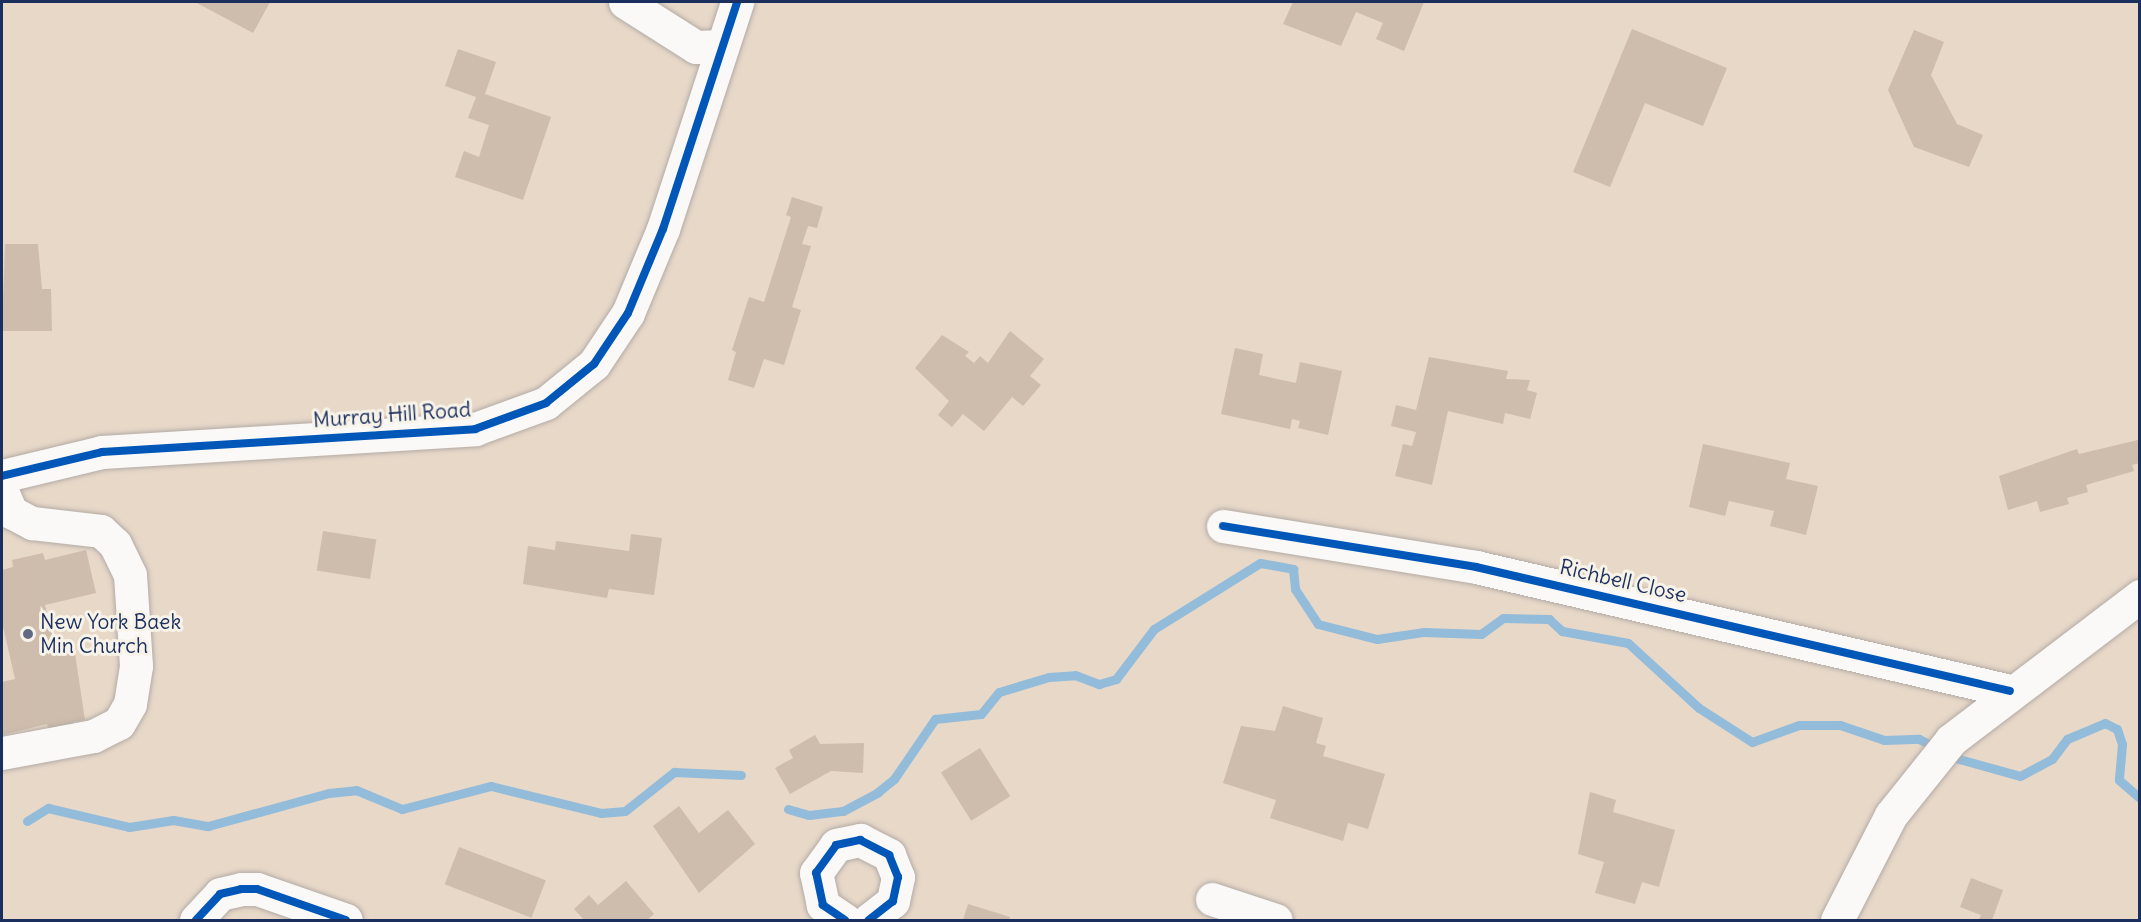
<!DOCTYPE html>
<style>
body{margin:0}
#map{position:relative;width:2141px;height:922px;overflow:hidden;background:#e7d8c8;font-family:Delius,sans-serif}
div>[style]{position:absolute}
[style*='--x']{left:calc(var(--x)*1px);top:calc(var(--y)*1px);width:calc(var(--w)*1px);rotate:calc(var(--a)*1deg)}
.stream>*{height:9px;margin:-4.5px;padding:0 4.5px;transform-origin:4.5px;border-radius:4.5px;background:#93bbda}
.building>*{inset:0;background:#cebcac;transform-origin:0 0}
.roads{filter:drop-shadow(0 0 2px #b3aba5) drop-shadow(0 0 2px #b3aba5)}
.minor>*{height:33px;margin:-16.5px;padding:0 16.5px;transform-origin:16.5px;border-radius:16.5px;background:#fbf9f7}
.cycleway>*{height:8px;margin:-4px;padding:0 4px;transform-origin:4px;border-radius:4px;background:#0057b8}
.dots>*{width:16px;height:16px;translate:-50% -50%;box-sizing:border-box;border:3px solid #f7f3e8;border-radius:50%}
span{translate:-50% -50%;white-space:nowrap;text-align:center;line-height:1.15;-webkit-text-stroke:6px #f7f3e8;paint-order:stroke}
.street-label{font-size:21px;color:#1b2f5e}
.poi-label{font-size:21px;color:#1b2f5e}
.left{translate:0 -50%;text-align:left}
.frame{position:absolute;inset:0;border:3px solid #1b2f5e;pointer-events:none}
</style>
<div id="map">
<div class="stream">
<div style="--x:788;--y:809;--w:22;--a:16"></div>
<div style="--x:809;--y:815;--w:34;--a:-7"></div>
<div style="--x:843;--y:811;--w:40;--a:-28"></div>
<div style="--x:878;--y:792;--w:21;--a:-39"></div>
<div style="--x:894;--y:779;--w:73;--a:-55.7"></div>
<div style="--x:935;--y:719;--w:46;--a:-6.2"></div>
<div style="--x:981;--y:714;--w:28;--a:-51"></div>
<div style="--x:999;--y:692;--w:52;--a:-16.7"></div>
<div style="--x:1049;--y:677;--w:26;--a:-4"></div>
<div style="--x:1075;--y:675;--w:26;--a:21"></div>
<div style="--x:1099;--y:684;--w:18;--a:-16"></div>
<div style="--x:1116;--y:679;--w:63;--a:-52.8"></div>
<div style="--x:1154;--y:629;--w:125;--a:-31.9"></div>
<div style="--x:1260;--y:563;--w:34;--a:10"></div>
<div style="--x:1293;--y:569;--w:20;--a:84"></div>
<div style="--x:1295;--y:589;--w:42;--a:56.7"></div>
<div style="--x:1318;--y:624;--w:61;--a:14.3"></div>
<div style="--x:1377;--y:639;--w:48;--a:-8.5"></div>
<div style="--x:1424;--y:632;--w:57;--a:2"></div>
<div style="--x:1481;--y:634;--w:27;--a:-36"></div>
<div style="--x:1503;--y:618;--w:46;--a:1.2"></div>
<div style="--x:1549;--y:619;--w:18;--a:43"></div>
<div style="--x:1562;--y:631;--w:67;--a:10.3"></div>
<div style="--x:1628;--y:643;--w:96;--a:42.5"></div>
<div style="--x:1699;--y:708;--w:63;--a:32.7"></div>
<div style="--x:1752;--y:742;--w:50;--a:-19.9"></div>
<div style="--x:1799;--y:725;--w:41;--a:0"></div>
<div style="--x:1840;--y:725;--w:46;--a:18.8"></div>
<div style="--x:1884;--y:740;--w:35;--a:-2"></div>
<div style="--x:1919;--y:739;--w:45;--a:26.6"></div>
<div style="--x:1959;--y:759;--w:63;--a:15.6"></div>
<div style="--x:2020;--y:776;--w:36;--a:-28"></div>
<div style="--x:2052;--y:759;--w:25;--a:-53"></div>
<div style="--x:2067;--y:739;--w:41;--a:-22.8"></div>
<div style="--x:2105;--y:723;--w:13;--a:27"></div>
<div style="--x:2117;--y:729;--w:16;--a:72"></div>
<div style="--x:2122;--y:744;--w:36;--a:95"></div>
<div style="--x:2119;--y:780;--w:28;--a:41"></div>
<div style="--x:27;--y:821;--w:25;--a:-32"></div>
<div style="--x:48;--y:808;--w:83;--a:13.2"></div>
<div style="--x:129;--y:827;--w:45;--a:-9"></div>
<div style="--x:173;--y:820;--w:36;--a:10"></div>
<div style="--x:208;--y:826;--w:125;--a:-15.3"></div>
<div style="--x:329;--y:793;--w:27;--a:-6"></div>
<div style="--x:356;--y:790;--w:50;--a:22.4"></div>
<div style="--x:402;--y:809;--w:92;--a:-14.5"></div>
<div style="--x:491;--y:786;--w:113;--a:13.8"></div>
<div style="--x:601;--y:813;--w:24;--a:-5"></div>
<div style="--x:625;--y:811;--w:63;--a:-38.5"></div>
<div style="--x:674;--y:772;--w:67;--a:2.6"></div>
</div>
<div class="building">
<div style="clip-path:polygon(195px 2px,270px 2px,253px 33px)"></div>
<div style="clip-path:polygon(1293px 2px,1424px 2px,1404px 51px,1376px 39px,1383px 23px,1356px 12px,1341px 46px,1283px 24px)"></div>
<div style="clip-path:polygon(1632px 29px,1727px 68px,1703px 126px,1645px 103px,1610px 187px,1573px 172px)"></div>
<div style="clip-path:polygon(1914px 30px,1944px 42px,1931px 75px,1957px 124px,1983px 135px,1969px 167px,1914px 147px,1888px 90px)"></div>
<div style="clip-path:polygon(458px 49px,496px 62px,485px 94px,551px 117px,523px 200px,455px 177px,464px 151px,479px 157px,489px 125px,468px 118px,476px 97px,445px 86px)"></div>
<div style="clip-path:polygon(792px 197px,823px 207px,817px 228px,808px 226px,802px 244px,811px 246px,792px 307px,801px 310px,784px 365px,764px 359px,754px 388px,728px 380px,736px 352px,732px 350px,749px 297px,764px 302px,791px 217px,786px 215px)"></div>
<div style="clip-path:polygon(5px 244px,38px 244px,42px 289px,51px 289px,52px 331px,2px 331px)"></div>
<div style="clip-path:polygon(1010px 331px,1044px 359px,1030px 376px,1041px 385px,1023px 406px,1012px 397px,984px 431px,963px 414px,952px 427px,938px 415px,949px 401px,915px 368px,942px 335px,969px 352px,965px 356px,974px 363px,980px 356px,988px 363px)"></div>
<div style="clip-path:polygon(1235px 348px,1263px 354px,1259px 375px,1296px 383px,1300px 362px,1342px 371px,1328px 435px,1298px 428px,1300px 421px,1292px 419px,1290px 429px,1221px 414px)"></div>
<div style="clip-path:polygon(1429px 357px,1508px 371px,1506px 379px,1530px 380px,1527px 390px,1537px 393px,1530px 419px,1505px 413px,1503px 424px,1448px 411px,1432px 485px,1395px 476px,1403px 444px,1412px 446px,1416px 432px,1391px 426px,1396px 405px,1416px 410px)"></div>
<div style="clip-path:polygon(2138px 440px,2140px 463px,2132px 465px,2134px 471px,2086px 485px,2088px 492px,2067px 498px,2069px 504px,2040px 512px,2037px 501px,2008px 510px,1999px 476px,2077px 449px,2079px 454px)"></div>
<div style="clip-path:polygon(1703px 444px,1790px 463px,1786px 479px,1818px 486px,1806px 535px,1770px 526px,1774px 511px,1729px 501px,1725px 516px,1689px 507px)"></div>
<div style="left:323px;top:531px;width:54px;height:40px;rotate:9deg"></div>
<div style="clip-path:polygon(631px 534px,662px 538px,654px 595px,609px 589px,607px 598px,523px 584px,528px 546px,555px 550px,556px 541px,629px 551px)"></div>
<div style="clip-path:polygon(86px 550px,96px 593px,45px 605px,56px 651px,74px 647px,85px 720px,73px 722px,75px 731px,50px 737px,47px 724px,2px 735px,2px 682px,15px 679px,2px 622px,2px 570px,13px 567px,12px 560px,43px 553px,45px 560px)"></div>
<div style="clip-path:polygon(1283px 706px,1323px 718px,1316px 743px,1326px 746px,1323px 756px,1385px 774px,1368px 829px,1348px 823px,1343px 841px,1270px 818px,1276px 800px,1223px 783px,1241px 726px,1275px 731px)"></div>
<div style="clip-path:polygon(815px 735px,820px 744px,864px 743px,863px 773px,831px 771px,790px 794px,775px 768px,793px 758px,789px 750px)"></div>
<div style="left:980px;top:748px;width:57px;height:46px;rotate:58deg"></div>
<div style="clip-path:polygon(1590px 792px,1616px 800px,1613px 812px,1675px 830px,1659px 887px,1642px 882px,1635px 904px,1595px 893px,1604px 862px,1578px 854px)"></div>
<div style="clip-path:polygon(679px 806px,699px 833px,728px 810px,755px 844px,699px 893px,653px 826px)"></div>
<div style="left:459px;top:847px;width:93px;height:40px;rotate:21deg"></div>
<div style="clip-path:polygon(1971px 878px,2003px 890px,1992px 920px,1979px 920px,1981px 915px,1960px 907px)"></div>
<div style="clip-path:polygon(626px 881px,654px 914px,647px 920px,584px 920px,574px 909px,589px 895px,598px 905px)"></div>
<div style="clip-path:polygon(968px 904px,1010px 917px,1009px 920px,963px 920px)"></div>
</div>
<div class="roads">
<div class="minor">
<div style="--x:625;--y:2;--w:84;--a:32.4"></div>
<div style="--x:696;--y:47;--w:26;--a:-2"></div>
<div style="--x:2;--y:476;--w:103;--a:-13.5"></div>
<div style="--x:102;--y:452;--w:374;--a:-3.5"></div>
<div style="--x:475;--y:429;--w:76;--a:-20.1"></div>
<div style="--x:546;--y:403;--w:62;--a:-39.1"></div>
<div style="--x:594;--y:364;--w:61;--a:-56.3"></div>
<div style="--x:628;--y:313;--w:91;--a:-67.4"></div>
<div style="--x:663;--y:229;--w:239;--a:-71.9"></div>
<div style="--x:2;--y:491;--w:23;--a:67"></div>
<div style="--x:11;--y:512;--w:24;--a:28"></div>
<div style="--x:32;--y:523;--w:69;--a:6.6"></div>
<div style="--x:101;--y:531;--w:19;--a:43"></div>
<div style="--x:115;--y:544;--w:34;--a:64"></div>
<div style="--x:130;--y:575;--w:91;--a:86.2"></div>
<div style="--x:136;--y:666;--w:38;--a:99"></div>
<div style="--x:130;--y:704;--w:22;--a:120"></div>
<div style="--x:119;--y:723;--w:29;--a:153"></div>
<div style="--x:93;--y:736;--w:93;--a:169.4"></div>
<div style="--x:1223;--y:526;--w:256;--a:9.2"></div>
<div style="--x:1476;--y:567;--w:548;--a:13.07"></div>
<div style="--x:1212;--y:899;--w:67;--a:18.2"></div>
<div style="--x:196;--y:920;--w:35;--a:-47"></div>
<div style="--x:220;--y:894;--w:22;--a:-13"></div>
<div style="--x:241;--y:889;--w:16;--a:0"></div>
<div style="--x:257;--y:889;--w:94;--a:19.2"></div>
<div style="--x:845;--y:920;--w:27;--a:-146"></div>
<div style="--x:823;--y:905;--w:33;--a:-102"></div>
<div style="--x:816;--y:873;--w:34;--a:-54"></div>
<div style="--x:836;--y:845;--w:25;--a:-12"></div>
<div style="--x:860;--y:840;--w:33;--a:27"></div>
<div style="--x:889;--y:855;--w:24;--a:68"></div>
<div style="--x:898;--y:877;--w:25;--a:102"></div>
<div style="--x:893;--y:901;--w:31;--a:142"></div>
<div style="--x:1837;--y:920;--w:118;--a:-62.8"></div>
<div style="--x:1891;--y:815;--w:96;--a:-51.3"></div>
<div style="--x:1951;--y:740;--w:238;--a:-37.3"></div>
</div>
</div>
<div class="cycleway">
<div style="--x:2;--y:476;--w:103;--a:-13.5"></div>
<div style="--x:102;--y:452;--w:374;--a:-3.5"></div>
<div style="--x:475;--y:429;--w:76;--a:-20.1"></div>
<div style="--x:546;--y:403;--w:62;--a:-39.1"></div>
<div style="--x:594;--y:364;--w:61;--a:-56.3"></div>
<div style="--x:628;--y:313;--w:91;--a:-67.4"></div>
<div style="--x:663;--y:229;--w:239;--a:-71.9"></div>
<div style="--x:1223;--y:526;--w:256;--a:9.2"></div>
<div style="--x:1476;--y:567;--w:548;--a:13.07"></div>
<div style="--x:196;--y:920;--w:35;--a:-47"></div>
<div style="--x:220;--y:894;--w:22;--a:-13"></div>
<div style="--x:241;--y:889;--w:16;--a:0"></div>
<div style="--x:257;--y:889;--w:94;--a:19.2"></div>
<div style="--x:845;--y:920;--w:27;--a:-146"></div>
<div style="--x:823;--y:905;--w:33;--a:-102"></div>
<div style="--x:816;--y:873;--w:34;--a:-54"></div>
<div style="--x:836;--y:845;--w:25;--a:-12"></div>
<div style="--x:860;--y:840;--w:33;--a:27"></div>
<div style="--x:889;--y:855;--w:24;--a:68"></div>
<div style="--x:898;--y:877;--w:25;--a:102"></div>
<div style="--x:893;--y:901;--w:31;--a:142"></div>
</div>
<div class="dots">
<div style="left:28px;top:634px;background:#626a83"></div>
</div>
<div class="street-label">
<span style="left:392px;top:415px;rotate:-4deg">Murray Hill Road</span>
<span style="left:1623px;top:581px;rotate:13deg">Richbell Close</span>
</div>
<div class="poi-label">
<span class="left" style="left:40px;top:634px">New York Baek<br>Min Church</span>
</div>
<div class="frame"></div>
</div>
